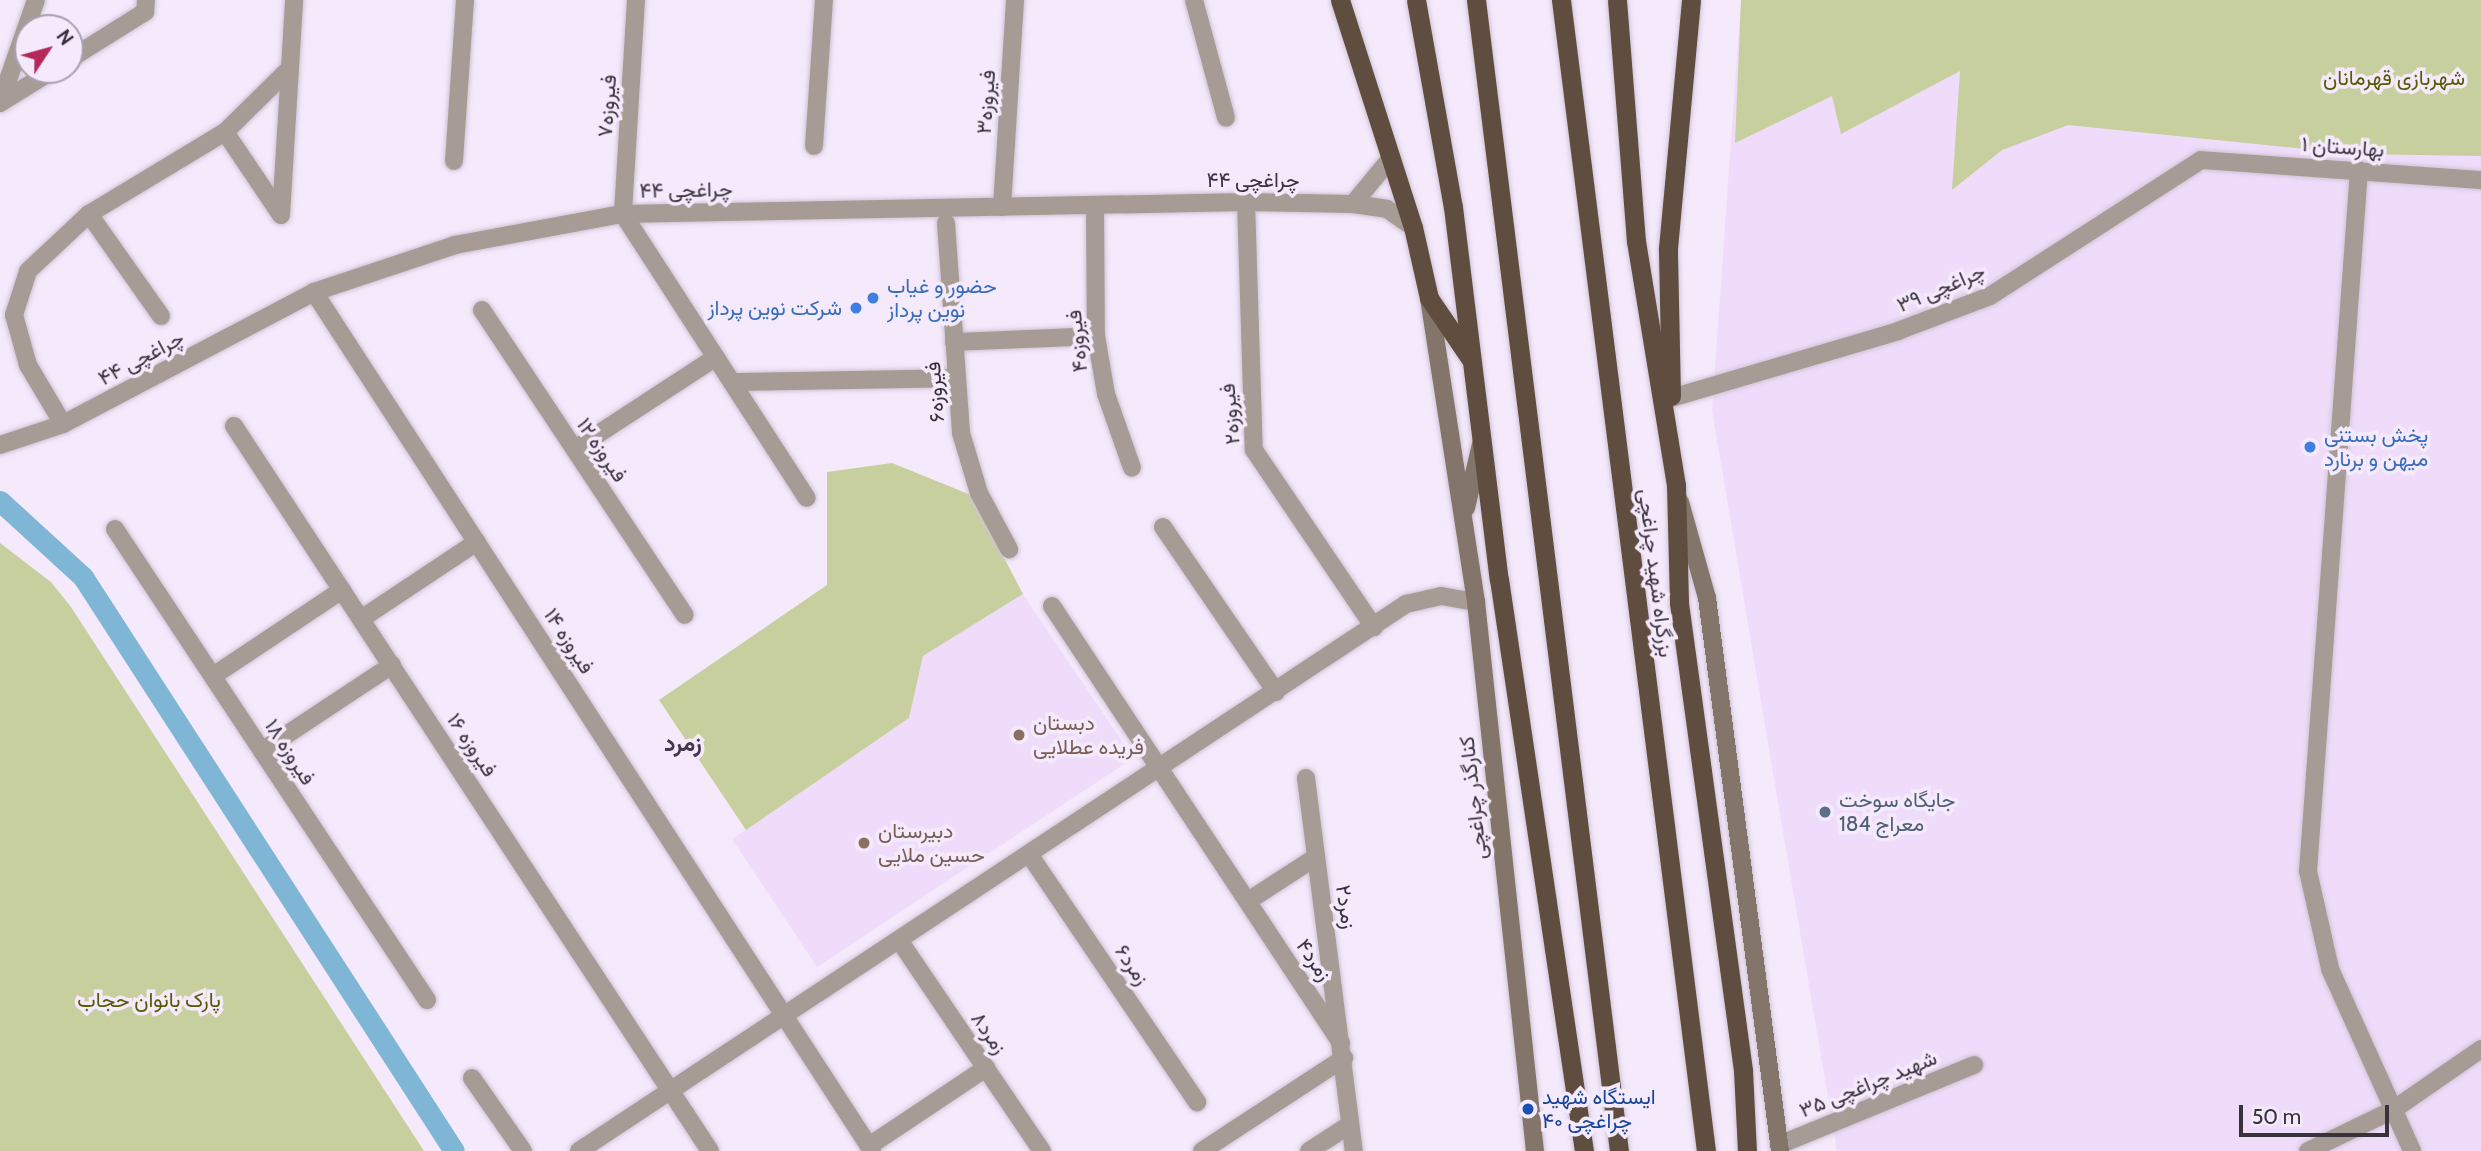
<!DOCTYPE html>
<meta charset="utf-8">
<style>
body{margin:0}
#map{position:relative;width:2481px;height:1151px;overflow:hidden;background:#f5e9fc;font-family:Cabin,Vazirmatn,sans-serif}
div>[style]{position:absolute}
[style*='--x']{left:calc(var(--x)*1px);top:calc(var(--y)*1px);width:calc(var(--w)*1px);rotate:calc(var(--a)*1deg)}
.built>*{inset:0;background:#efdcfa}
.green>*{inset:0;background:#c8cf9e}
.canal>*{height:21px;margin:-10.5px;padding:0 10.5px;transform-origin:10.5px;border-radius:10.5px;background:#80b6d5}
.roads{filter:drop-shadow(0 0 2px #cfc4d5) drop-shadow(0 0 2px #cfc4d5)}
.minor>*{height:18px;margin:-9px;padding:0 9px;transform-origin:9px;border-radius:9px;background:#a69c95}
.secondary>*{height:18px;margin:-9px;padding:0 9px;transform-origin:9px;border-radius:9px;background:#83756a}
.trunk>*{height:19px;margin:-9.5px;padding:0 9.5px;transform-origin:9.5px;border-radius:9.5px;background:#5f4e40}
.dots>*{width:19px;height:19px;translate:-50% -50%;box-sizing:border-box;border:4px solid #f5e9fc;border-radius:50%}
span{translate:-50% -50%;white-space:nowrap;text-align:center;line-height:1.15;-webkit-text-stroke:7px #f5e9fc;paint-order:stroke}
.park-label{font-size:21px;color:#555b00}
.street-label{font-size:21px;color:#38323b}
.shop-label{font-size:21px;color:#366cbe}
.left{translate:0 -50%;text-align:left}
.right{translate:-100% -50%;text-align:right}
.education-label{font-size:21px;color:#785e54}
.service-label{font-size:21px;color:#4e5e75}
.transit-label{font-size:21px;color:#164399}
.neighbourhood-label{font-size:23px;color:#44384a;font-weight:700}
.north{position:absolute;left:14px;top:14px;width:70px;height:70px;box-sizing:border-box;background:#f5e9fc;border:2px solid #a9a0af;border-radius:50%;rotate:54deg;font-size:19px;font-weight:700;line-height:28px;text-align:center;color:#38323b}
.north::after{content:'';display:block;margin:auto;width:24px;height:32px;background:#b6285a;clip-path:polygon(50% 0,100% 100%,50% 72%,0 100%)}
.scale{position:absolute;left:2239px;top:1105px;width:150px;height:32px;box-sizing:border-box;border:4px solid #38323b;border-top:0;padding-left:9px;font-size:21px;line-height:24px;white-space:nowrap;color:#38323b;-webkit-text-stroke:5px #f5e9fc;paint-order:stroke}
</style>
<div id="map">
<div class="built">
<div style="clip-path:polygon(1741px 0,2481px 0,2481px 1151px,1837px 1151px,1712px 411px)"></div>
<div style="clip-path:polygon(1023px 594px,1129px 752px,1126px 763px,817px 967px,732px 839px,909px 718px,923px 656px)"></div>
</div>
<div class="green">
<div style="clip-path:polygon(1741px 0,2481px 0,2481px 156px,2355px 154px,2068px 125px,2002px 150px,1952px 190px,1960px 71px,1841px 134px,1832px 96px,1735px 143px)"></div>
<div style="clip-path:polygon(892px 463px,971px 495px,1023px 594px,923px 656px,909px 718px,746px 830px,659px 700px,827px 585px,827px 472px)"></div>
<div style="clip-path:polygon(0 543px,51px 582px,71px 607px,424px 1151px,0 1151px)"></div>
</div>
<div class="canal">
<div style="--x:0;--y:501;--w:113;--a:42.5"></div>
<div style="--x:83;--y:577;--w:683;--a:57.12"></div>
</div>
<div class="roads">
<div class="minor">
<div style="--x:36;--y:0;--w:109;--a:109.3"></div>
<div style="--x:0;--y:103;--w:62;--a:-31.9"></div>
<div style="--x:636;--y:0;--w:214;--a:93.5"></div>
<div style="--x:623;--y:214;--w:338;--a:57.1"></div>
<div style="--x:1194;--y:0;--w:122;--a:74.8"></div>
<div style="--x:70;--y:59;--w:89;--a:-32.1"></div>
<div style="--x:145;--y:12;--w:12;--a:-85"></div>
<div style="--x:225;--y:132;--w:100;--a:56"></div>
<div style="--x:814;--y:146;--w:146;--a:-86.1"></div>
<div style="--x:454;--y:161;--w:161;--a:-86.1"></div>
<div style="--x:2359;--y:170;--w:703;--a:94.16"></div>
<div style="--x:2308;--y:871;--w:100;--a:77.3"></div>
<div style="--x:2330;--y:969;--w:200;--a:65.7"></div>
<div style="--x:1246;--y:202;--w:248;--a:88.2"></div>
<div style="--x:1254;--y:450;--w:214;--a:55.9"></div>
<div style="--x:1353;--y:204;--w:60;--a:-50.4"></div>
<div style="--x:1095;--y:205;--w:131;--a:89.6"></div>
<div style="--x:1096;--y:336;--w:59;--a:80.2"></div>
<div style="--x:1106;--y:394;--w:78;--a:70.6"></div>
<div style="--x:1002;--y:207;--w:207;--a:-86.4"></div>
<div style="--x:89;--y:214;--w:125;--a:54.8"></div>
<div style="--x:281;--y:215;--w:215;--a:-86.5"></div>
<div style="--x:946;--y:223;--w:211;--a:85.9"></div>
<div style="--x:961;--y:433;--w:63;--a:73.3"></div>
<div style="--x:979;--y:493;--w:64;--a:61.8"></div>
<div style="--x:314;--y:292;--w:1024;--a:56.99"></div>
<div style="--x:482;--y:310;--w:366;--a:56.4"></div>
<div style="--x:954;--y:342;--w:142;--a:-2.4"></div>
<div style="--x:732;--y:382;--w:224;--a:-1"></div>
<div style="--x:1671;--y:398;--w:237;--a:-16.4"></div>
<div style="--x:1898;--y:331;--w:98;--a:-20.8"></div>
<div style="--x:1990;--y:296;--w:251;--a:-32.8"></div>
<div style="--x:2201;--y:160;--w:281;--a:4.1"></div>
<div style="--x:63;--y:424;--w:69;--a:-120.7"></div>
<div style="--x:28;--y:365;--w:52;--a:-105.6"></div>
<div style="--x:14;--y:315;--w:46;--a:-72.3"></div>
<div style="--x:28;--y:271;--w:83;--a:-43.1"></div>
<div style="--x:89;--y:214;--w:159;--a:-31.1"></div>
<div style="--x:225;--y:132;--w:86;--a:-44.5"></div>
<div style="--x:234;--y:426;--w:867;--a:56.71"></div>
<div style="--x:0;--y:445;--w:66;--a:-18.4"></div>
<div style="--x:63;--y:424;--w:284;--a:-27.7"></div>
<div style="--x:314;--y:292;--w:149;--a:-18.4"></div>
<div style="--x:455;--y:245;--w:171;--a:-10.5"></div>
<div style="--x:623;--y:214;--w:623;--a:-1.1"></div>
<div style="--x:1246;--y:202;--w:107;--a:1.1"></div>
<div style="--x:1353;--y:204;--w:34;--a:8"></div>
<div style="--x:1387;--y:209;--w:32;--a:35"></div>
<div style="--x:575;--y:449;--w:168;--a:-33.1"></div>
<div style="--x:1163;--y:527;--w:200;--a:55.6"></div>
<div style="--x:115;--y:529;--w:565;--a:56.48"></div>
<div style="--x:1052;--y:606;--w:524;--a:56.52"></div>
<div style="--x:361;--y:619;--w:139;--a:-33.6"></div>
<div style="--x:213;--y:676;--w:155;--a:-33.7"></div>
<div style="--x:262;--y:751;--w:156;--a:-33.5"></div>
<div style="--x:1306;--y:778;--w:376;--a:82.7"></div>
<div style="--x:1029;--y:854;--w:300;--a:55.9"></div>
<div style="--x:1248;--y:901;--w:81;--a:-32.9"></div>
<div style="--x:899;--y:940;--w:255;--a:55.9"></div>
<div style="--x:472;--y:1078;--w:89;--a:55.1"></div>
<div style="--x:1779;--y:1145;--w:211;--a:-22.3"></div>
<div style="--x:869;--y:1146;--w:141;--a:-33.7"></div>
<div style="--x:579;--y:1151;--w:992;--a:-33.48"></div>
<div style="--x:1406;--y:604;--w:36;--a:-13"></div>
<div style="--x:1441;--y:596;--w:36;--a:10"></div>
<div style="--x:1202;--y:1151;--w:170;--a:-33.2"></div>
<div style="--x:1309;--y:1151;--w:48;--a:-33"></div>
<div style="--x:2308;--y:1151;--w:94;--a:-25.8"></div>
<div style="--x:2393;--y:1110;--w:107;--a:-34.7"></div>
</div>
<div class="secondary">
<div style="--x:1429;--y:298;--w:308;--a:81.2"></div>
<div style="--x:1476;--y:602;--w:552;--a:83.87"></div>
<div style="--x:1680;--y:502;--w:100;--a:74.3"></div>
<div style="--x:1707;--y:598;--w:558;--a:82.48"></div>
<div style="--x:1466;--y:508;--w:66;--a:-76.8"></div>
</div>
<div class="trunk">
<div style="--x:1340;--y:0;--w:238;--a:72.2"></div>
<div style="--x:1413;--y:227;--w:73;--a:77.3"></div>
<div style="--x:1429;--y:298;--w:73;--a:55.7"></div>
<div style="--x:1416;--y:0;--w:210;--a:79.9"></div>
<div style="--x:1453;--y:207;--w:375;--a:83"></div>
<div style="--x:1499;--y:579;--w:578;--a:81.55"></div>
<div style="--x:1476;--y:0;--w:1160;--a:82.92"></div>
<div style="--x:1561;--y:0;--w:1160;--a:82.82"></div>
<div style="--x:1617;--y:0;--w:242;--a:85.5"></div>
<div style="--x:1636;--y:241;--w:248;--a:80.7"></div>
<div style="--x:1676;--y:486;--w:117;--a:88.5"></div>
<div style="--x:1679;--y:603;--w:471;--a:82.2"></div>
<div style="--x:1743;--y:1070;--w:81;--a:87.2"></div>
<div style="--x:1671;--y:396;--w:148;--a:-91.2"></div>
<div style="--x:1668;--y:248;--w:249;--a:-84.7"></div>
</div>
</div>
<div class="dots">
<div style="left:873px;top:298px;background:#3f7fe0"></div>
<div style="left:856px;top:308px;background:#3f7fe0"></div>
<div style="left:2310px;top:447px;background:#3f7fe0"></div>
<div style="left:1019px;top:735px;background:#8d6e63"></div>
<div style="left:1825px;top:812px;background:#5c6f8a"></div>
<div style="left:864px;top:843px;background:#8d6e63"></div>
<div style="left:1528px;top:1109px;background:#1a4fb4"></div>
</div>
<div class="park-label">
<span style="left:2394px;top:78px">شهربازی قهرمانان</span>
<span style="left:149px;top:1000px">پارک بانوان حجاب</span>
</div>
<div class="street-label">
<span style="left:986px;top:102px;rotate:-86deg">فیروزه۳</span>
<span style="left:607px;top:106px;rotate:-86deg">فیروزه۷</span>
<span style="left:2343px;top:147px;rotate:4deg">بهارستان ۱</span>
<span style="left:1253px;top:180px">چراغچی ۴۴</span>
<span style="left:686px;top:190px;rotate:-1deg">چراغچی ۴۴</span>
<span style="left:1941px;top:288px;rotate:-23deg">چراغچی ۳۹</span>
<span style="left:1077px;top:341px;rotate:-96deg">فیروزه۴</span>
<span style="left:141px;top:358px;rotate:-28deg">چراغچی ۴۴</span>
<span style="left:935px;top:392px;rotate:-94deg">فیروزه۶</span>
<span style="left:1230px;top:414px;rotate:-95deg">فیروزه۲</span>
<span style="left:602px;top:450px;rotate:56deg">فیروزه ۱۲</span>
<span style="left:1656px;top:573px;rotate:83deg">بزرگراه شهید چراغچی</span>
<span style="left:569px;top:641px;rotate:57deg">فیروزه ۱۴</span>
<span style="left:472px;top:745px;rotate:56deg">فیروزه ۱۶</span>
<span style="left:290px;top:752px;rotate:57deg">فیروزه ۱۸</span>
<span style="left:1473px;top:798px;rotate:-96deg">کنارگذر چراغچی</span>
<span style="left:1346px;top:907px;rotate:82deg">زمرد۲</span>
<span style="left:1314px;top:960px;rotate:56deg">زمرد۴</span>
<span style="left:1132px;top:965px;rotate:56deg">زمرد۶</span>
<span style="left:989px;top:1033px;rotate:56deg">زمرد۸</span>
<span style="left:1868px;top:1084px;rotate:-22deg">شهید چراغچی ٣۵</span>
</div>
<div class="shop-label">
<span class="left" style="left:887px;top:298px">حضور و غیاب<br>نوین پرداز</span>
<span class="right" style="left:842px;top:308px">شرکت نوین پرداز</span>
<span class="left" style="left:2324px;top:447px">پخش بستنی<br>میهن و برنارد</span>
</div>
<div class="education-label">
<span class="left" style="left:1033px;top:735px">دبستان<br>فریده عطلایی</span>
<span class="left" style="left:878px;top:843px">دبیرستان<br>حسین ملایی</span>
</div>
<div class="service-label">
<span class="left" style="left:1839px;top:812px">جایگاه سوخت<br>184 معراج</span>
</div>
<div class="transit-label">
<span class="left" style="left:1542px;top:1109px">ایستگاه شهید<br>چراغچی ۴۰</span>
</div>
<div class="neighbourhood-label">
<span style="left:683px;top:743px">زمرد</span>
</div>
<div class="north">N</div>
<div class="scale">50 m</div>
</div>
